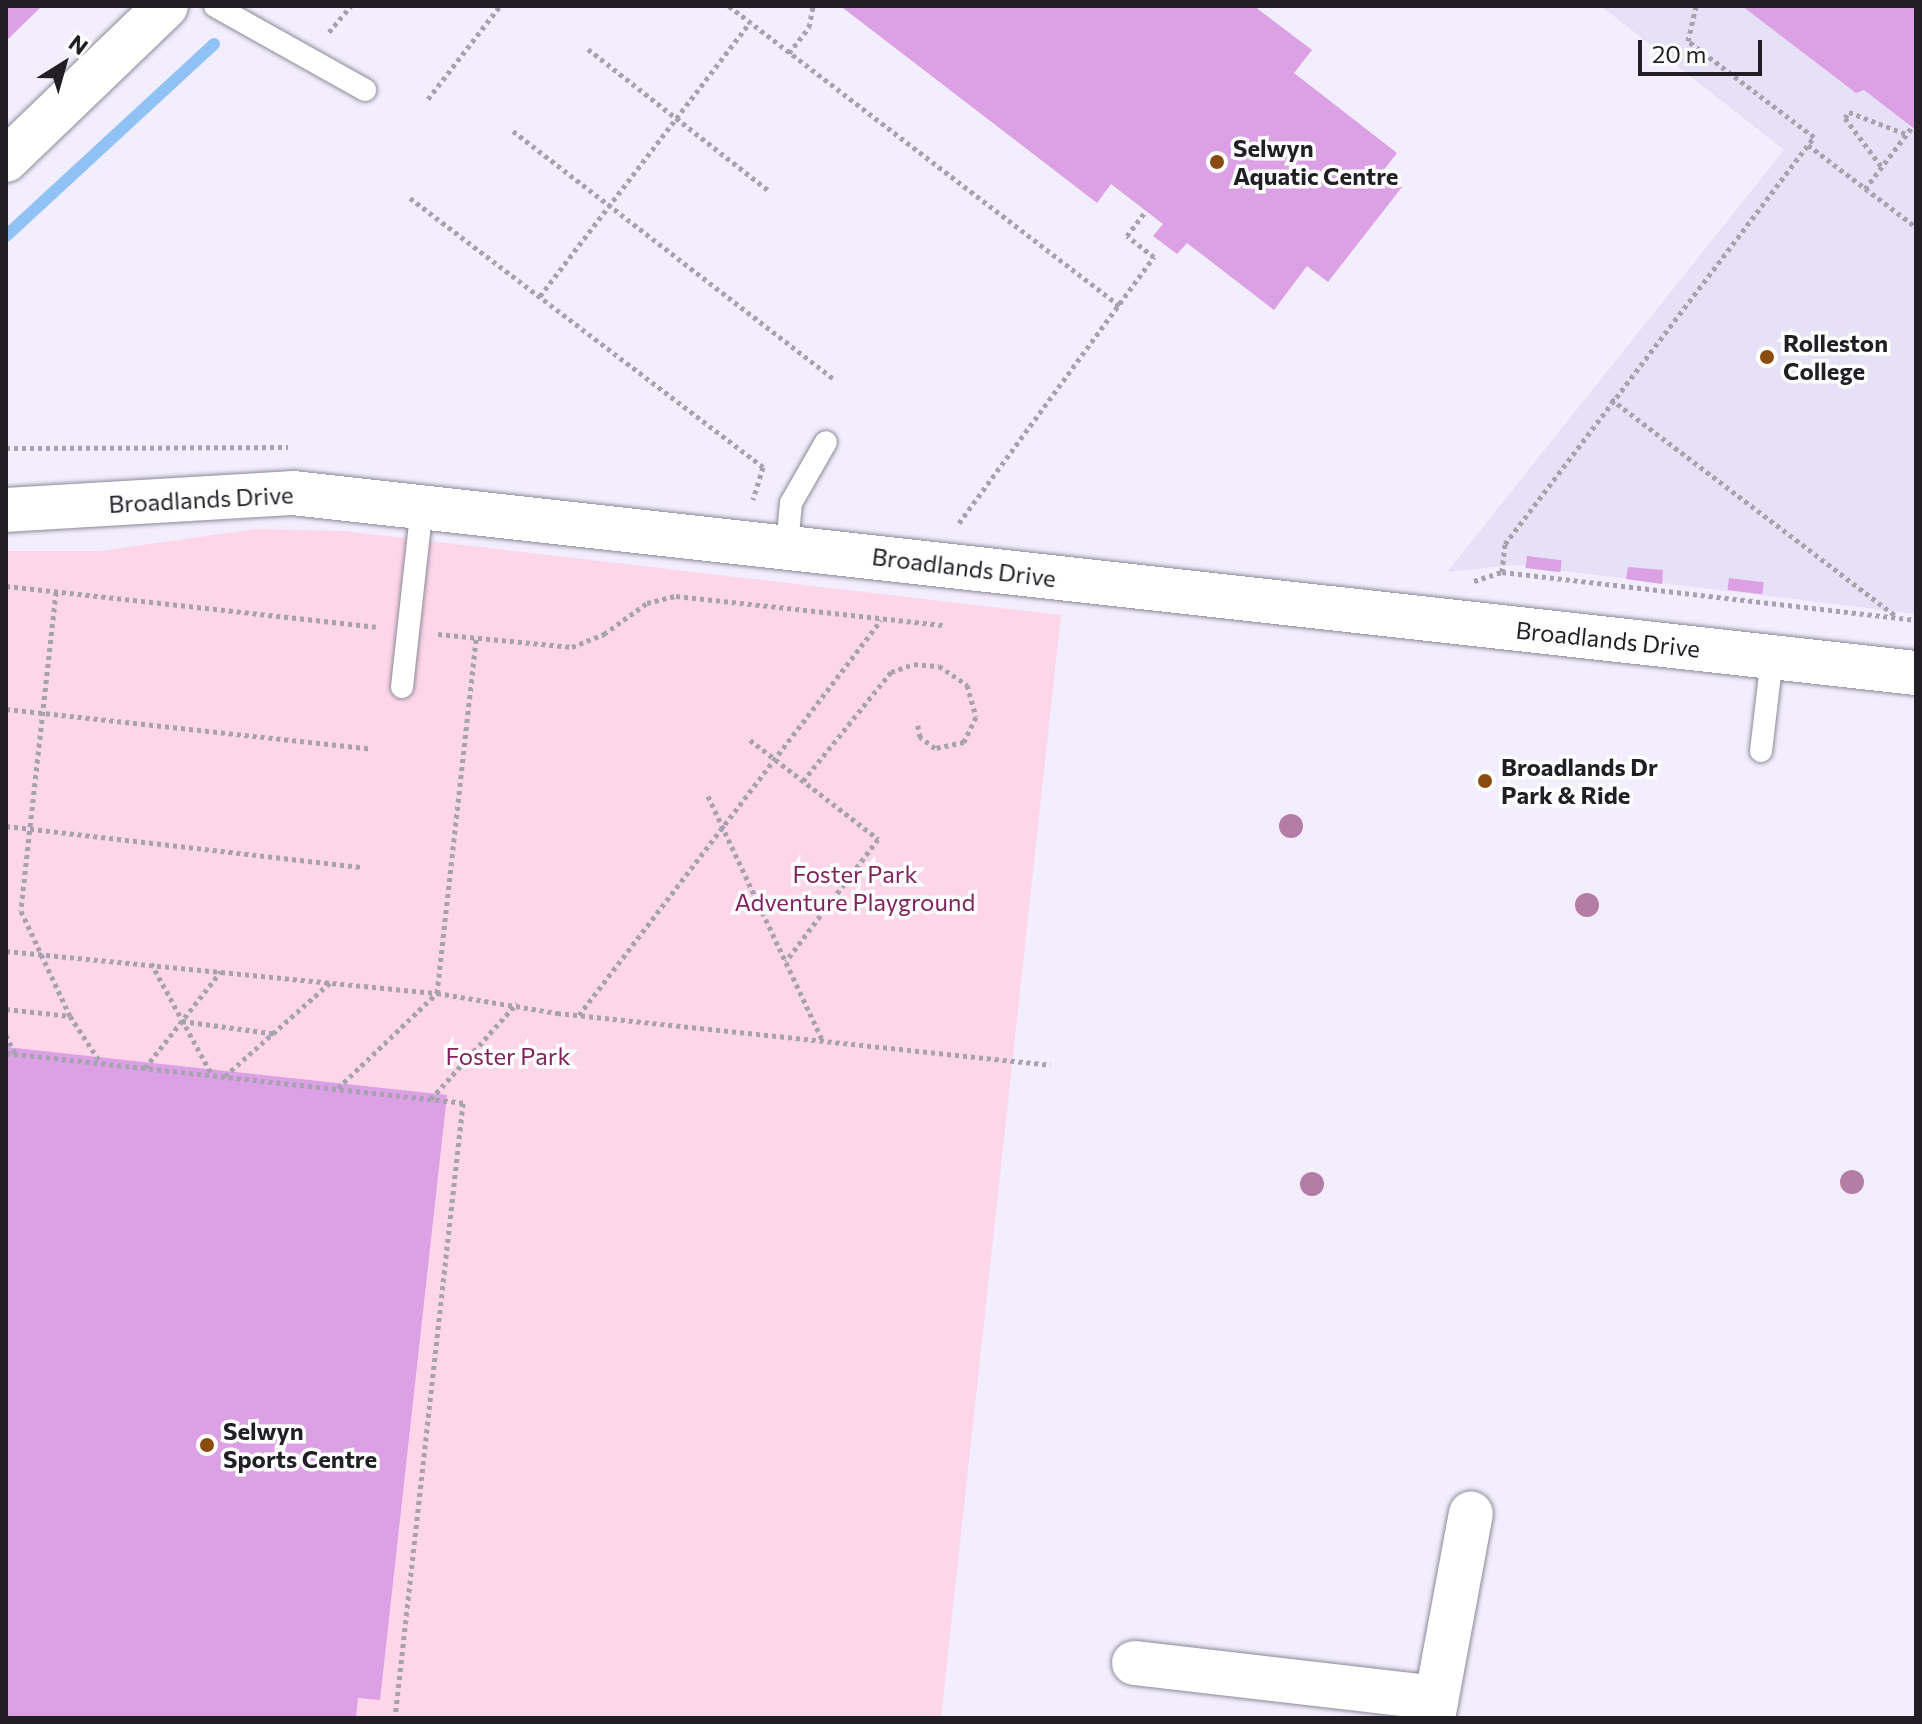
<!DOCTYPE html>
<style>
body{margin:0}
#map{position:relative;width:1922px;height:1724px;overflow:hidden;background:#f2eefd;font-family:Commissioner,sans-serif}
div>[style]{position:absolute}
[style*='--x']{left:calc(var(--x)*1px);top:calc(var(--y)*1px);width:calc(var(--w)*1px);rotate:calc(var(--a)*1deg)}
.built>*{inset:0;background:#e7e1f8}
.green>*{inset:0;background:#fed6ea}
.stream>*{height:12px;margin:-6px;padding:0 6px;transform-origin:6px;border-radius:6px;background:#90c2f6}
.building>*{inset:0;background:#dca0e4;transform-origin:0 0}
.path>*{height:5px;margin-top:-2.5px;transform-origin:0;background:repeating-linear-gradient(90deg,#a6a3ae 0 4px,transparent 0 8px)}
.roads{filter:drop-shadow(0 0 2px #8d8997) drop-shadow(0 0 2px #8d8997)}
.lane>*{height:22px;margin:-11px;padding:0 11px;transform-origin:11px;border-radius:11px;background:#fff}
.street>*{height:44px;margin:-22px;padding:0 22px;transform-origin:22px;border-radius:22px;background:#fff}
.secondary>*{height:44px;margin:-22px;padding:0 22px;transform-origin:22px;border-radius:22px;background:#fff}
.trees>*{width:24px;height:24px;margin:-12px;border-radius:50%;background:#b47da5}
.dots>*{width:22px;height:22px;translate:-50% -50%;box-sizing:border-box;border:4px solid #fefefe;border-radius:50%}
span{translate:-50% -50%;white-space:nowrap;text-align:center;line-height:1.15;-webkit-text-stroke:7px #fefefe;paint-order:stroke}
.poi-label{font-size:24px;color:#211f25;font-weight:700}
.left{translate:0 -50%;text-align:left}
.street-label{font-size:24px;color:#211f25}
.park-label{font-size:24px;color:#81215d}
.frame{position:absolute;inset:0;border:8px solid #211f25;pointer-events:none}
.north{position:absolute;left:24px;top:24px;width:80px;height:80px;-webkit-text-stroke:6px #fefefe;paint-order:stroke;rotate:37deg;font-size:22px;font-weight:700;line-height:32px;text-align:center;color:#211f25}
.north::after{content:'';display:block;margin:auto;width:28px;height:36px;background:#211f25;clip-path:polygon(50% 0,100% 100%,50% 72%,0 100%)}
.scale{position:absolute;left:1638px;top:40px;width:124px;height:36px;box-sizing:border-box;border:4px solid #211f25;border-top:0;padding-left:10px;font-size:24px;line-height:28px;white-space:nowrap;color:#211f25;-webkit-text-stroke:6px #fefefe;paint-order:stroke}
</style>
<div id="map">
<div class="built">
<div style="clip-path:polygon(1601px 6px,1916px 6px,1916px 614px,1515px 565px,1447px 572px,1784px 150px)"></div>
</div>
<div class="green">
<div style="clip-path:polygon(256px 529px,344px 531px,1061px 615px,941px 1718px,6px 1718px,6px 551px,100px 551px)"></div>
</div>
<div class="stream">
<div style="--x:6;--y:236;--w:283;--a:-42.7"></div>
</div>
<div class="building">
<div style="clip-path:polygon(6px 6px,42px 6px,6px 41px)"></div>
<div style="clip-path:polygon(1254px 6px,1312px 50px,1294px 73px,1397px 153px,1382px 172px,1402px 187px,1328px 282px,1307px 266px,1274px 310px,1187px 243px,1177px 254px,1153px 236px,1163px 224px,1111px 184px,1097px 203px,843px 8px)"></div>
<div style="clip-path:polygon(1742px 6px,1916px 6px,1916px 130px,1864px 90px,1856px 93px)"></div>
<div style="left:1527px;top:556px;width:35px;height:12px;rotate:7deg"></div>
<div style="clip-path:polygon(1628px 567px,1663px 570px,1662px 584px,1626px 579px)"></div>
<div style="left:1729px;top:578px;width:35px;height:12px;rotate:7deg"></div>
<div style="clip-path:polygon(6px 1047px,447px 1095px,380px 1700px,358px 1698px,356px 1718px,6px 1718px)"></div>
</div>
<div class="path">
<div style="--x:729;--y:6;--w:493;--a:37.5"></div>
<div style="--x:329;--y:32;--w:34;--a:-50"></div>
<div style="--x:588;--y:49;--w:229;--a:38.1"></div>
<div style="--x:789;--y:53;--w:33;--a:-52"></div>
<div style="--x:809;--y:27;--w:21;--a:-79"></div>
<div style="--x:428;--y:99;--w:118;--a:-52.3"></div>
<div style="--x:513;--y:131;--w:407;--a:37.7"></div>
<div style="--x:1808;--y:145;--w:136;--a:37.2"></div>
<div style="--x:1881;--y:166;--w:60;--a:-126.9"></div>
<div style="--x:1845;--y:118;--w:7;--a:-56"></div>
<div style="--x:1849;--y:112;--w:61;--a:21.1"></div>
<div style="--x:1865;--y:189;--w:78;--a:-52.8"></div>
<div style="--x:410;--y:198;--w:444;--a:37.3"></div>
<div style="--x:763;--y:467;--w:34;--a:107"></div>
<div style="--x:540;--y:296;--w:345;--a:-52.5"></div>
<div style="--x:1611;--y:399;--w:358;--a:37.3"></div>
<div style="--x:6;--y:448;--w:282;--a:-0.2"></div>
<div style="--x:959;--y:523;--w:330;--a:-53.8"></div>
<div style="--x:1154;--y:257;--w:34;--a:-142"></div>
<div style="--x:1127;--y:236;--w:31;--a:-53"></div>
<div style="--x:1502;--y:572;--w:28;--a:-84"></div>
<div style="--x:1505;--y:544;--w:511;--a:-52.79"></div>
<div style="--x:1814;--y:137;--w:158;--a:-142.7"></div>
<div style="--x:1688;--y:41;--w:36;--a:-77"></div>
<div style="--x:1474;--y:581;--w:29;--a:-18"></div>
<div style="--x:1502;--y:572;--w:417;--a:6.6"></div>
<div style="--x:6;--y:586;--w:372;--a:6.3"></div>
<div style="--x:56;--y:592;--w:321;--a:96.3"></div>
<div style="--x:21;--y:911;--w:116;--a:65"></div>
<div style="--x:70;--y:1016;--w:56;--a:56.6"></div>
<div style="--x:438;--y:634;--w:135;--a:5.5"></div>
<div style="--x:572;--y:647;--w:35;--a:-22"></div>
<div style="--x:604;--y:634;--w:53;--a:-35.8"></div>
<div style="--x:647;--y:603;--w:30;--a:-14"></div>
<div style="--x:676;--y:596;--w:270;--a:6.2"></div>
<div style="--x:6;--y:709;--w:368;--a:6.2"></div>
<div style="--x:750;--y:740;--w:162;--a:37.7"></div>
<div style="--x:878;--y:839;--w:153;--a:127"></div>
<div style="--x:803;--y:781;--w:140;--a:-51.1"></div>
<div style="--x:891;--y:672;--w:24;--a:-19"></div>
<div style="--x:914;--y:664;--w:25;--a:5"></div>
<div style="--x:939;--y:666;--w:34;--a:34"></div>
<div style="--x:967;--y:685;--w:33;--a:74"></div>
<div style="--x:976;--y:717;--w:28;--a:116"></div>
<div style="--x:964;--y:742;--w:30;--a:168"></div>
<div style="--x:935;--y:748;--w:19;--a:-144"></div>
<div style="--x:920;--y:737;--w:16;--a:-101"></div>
<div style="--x:708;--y:796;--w:268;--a:64.9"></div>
<div style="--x:6;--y:826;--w:357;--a:6.6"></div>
<div style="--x:6;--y:951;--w:433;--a:5.6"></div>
<div style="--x:437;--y:993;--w:122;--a:9.5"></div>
<div style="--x:557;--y:1013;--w:496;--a:6"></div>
<div style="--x:151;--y:963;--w:128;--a:61.4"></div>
<div style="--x:6;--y:1009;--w:64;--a:6.2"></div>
<div style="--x:579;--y:1015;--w:497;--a:-52.6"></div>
<div style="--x:182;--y:1021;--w:96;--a:7.8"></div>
<div style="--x:6;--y:1035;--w:21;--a:65"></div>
<div style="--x:6;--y:1053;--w:460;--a:6.2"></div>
<div style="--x:463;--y:1103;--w:619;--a:96.31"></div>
<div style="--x:145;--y:1068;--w:123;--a:-51.9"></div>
<div style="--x:225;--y:1076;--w:142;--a:-41.6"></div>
<div style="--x:338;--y:1088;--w:137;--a:-43.8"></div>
<div style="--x:437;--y:993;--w:357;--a:-83.7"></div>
<div style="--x:431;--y:1099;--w:129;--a:-48.1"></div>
</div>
<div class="roads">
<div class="lane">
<div style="--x:215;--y:6;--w:172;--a:29.2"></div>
<div style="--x:787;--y:546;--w:43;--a:-84.7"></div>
<div style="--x:791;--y:503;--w:70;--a:-60.2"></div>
<div style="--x:402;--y:687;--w:182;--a:-83.7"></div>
<div style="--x:1761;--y:751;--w:95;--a:-83.3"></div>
</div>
<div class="street">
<div style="--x:6;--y:160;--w:222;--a:-43.9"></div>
<div style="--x:1134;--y:1663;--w:303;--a:6.6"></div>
<div style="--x:1433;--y:1718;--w:208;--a:-79.5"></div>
</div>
<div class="secondary">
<div style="--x:6;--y:510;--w:288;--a:-3.4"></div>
<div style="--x:293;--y:493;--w:1633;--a:6.33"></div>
</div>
</div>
<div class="trees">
<div style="left:1291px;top:826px"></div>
<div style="left:1587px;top:905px"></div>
<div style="left:1852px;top:1182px"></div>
<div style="left:1312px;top:1184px"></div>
</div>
<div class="dots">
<div style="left:1217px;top:162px;background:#8a4c0e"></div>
<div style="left:1767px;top:357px;background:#8a4c0e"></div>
<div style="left:1485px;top:781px;background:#8a4c0e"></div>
<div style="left:207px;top:1445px;background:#8a4c0e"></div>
</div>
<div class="poi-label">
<span class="left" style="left:1233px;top:162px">Selwyn<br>Aquatic Centre</span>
<span class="left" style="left:1783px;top:357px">Rolleston<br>College</span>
<span class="left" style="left:1501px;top:781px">Broadlands Dr<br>Park &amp; Ride</span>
<span class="left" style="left:223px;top:1445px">Selwyn<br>Sports Centre</span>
</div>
<div class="street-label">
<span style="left:201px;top:499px;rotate:-3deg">Broadlands Drive</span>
<span style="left:964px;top:567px;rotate:7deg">Broadlands Drive</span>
<span style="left:1608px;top:639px;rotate:6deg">Broadlands Drive</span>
</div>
<div class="park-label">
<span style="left:855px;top:888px">Foster Park<br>Adventure Playground</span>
<span style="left:508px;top:1056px">Foster Park</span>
</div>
<div class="frame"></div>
<div class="north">N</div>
<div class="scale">20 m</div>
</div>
